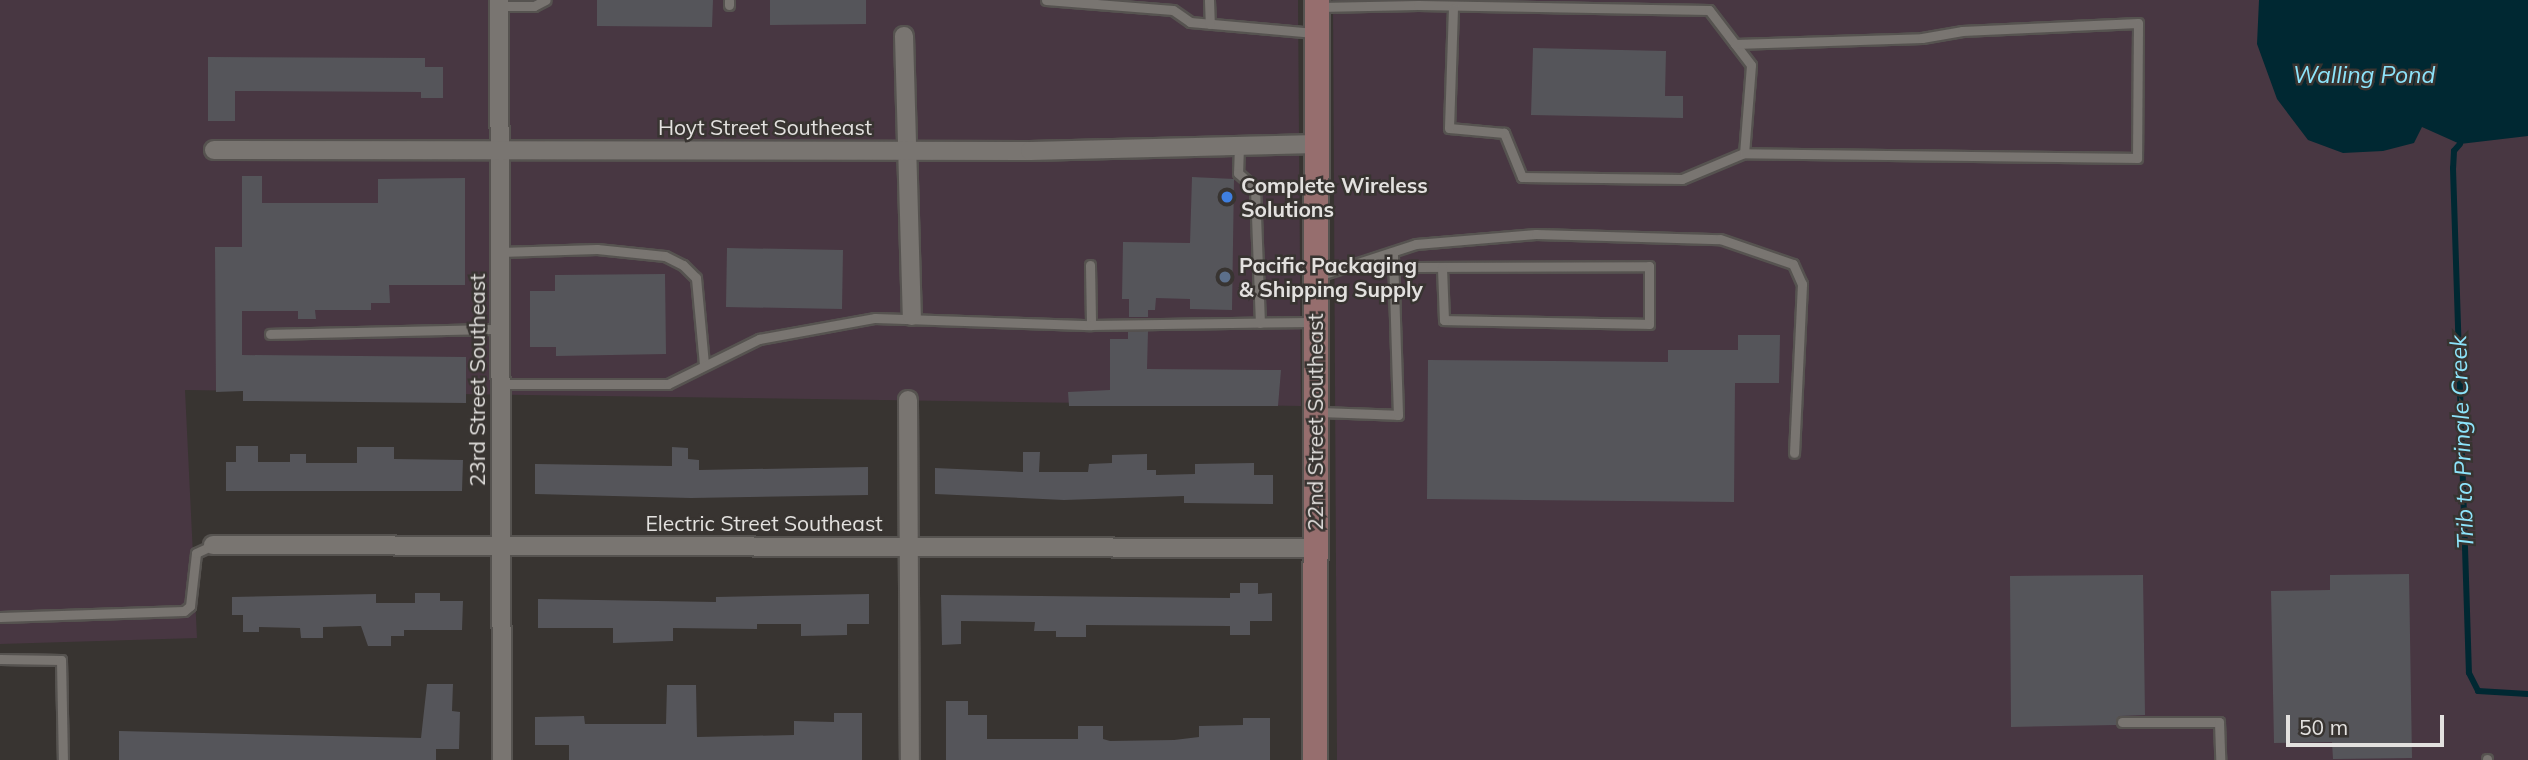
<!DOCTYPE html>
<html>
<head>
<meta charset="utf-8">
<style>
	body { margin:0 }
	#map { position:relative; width:2528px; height:760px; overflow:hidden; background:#383431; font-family:Mulish,sans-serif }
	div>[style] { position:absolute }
	.industrial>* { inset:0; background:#483742 }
	.water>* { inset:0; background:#002832 }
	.stream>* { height:6px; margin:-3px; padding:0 3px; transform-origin:3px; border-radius:3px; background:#002832 }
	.building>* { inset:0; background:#55555a }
	.roads { filter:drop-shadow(2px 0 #565350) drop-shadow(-2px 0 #565350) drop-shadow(0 2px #565350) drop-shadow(0 -2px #565350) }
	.lane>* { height:9px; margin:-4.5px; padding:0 4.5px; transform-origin:4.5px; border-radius:4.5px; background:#797571 }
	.street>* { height:18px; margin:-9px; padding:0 9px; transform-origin:9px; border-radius:9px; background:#797571 }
	.secondary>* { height:24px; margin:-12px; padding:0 12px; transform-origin:12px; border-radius:12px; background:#966e6e }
	.dots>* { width:19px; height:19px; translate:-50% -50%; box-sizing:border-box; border:4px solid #383431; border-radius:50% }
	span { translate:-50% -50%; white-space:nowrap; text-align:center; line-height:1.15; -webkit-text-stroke:5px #383431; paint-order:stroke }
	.street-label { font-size:21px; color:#e3e1df }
	.poi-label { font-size:21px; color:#e3e1df; font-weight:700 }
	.left { translate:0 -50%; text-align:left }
	.water-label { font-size:23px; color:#8de4fb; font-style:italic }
	.scale { position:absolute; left:2286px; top:715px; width:158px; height:32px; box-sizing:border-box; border:4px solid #e3e1df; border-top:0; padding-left:9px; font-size:21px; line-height:24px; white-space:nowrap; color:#e3e1df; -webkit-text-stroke:5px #383431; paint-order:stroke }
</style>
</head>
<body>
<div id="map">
	<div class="industrial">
		<i style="clip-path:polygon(0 0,1298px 0,1301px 406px,185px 390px,197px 638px,0 644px)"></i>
		<i style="clip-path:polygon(1333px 0,2528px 0,2528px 760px,1337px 760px)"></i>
	</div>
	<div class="water">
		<i style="clip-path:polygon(2259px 0,2528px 0,2528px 136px,2460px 144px,2422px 127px,2414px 143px,2383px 151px,2343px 153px,2308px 140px,2277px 99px,2257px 44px)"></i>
	</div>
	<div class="stream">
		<i style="left:2460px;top:144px;width:9px;rotate:131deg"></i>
		<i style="left:2454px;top:151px;width:17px;rotate:93deg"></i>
		<i style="left:2453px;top:168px;width:505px;rotate:88.19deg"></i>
		<i style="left:2469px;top:673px;width:20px;rotate:63deg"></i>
		<i style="left:2478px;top:691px;width:50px;rotate:3.4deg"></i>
	</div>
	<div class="building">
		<i style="clip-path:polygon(597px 0,713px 0,712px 27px,597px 26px)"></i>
		<i style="clip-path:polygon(770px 0,866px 0,866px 24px,770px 25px)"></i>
		<i style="clip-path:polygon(1533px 48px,1666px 51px,1665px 96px,1683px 96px,1683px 118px,1531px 115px)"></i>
		<i style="clip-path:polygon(208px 57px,425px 58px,425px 67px,443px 67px,443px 98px,421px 98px,421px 92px,235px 91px,235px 121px,208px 121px)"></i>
		<i style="clip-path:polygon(242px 176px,262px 176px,262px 203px,378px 203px,378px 179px,465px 178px,465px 285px,389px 285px,390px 303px,371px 303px,371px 310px,315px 310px,316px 319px,298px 319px,298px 311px,242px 311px,242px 355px,466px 357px,466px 403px,243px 401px,243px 391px,216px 392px,215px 247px,242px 247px)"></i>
		<i style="clip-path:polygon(1192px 177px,1234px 179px,1232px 310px,1190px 309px,1190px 299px,1156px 298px,1155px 310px,1148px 310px,1148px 317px,1129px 317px,1129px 299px,1122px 299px,1123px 242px,1190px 243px)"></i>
		<i style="clip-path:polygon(727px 248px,843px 250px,842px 309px,726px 307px)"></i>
		<i style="clip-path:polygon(665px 274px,666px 354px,556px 356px,556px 347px,530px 347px,530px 291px,555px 291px,555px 275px)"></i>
		<i style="clip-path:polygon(1148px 331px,1147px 369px,1281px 370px,1278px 406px,1069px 406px,1068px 392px,1110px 390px,1110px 339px,1128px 339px,1128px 332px)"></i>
		<i style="clip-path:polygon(1738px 335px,1780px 335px,1779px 383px,1735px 383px,1734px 502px,1427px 499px,1428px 360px,1668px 362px,1668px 350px,1738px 350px)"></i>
		<i style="clip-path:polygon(236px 446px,258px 446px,258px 462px,290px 462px,290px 454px,306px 454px,306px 463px,357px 463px,357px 447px,394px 447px,394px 459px,463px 460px,462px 491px,226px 491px,226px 462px,236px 462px)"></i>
		<i style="clip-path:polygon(672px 447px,688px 448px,688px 459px,699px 460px,699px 470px,868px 467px,868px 495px,691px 498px,535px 494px,535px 464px,672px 466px)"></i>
		<i style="clip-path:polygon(1023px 452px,1040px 452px,1039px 472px,1088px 472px,1089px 464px,1112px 463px,1112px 455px,1147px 454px,1147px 470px,1156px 470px,1156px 475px,1195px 474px,1195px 464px,1254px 463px,1254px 475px,1273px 475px,1273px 504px,1184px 503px,1184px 496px,1064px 500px,935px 494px,935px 468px,1023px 472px)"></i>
		<i style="clip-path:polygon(2409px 574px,2412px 758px,2333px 759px,2332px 742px,2274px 743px,2271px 591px,2330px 590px,2330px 575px)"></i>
		<i style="clip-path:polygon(2143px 575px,2145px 715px,2119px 716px,2116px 725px,2011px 727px,2010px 576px)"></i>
		<i style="clip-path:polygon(1240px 583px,1258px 583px,1258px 594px,1272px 593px,1272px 621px,1250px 621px,1250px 635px,1230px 635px,1230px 626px,1086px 625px,1086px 637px,1056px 637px,1056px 631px,1034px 631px,1035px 622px,961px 621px,961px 644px,942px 645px,941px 595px,1230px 598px,1230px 593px,1240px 593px)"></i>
		<i style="clip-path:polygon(415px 593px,440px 593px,440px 601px,463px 601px,462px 630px,404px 630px,404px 636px,391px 636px,391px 646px,368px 646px,361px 626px,323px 627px,323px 638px,301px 638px,300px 628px,259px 627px,259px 632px,243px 632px,243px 615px,232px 615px,232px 597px,376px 594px,376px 603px,415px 603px)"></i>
		<i style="clip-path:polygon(869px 594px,869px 624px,847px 624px,847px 635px,801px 636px,801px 624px,757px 624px,757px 629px,673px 628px,673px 641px,613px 643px,613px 628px,538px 628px,538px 599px,716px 602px,716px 597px)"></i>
		<i style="clip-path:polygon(427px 684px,453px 684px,452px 711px,460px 712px,459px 749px,436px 749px,436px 760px,119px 760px,119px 731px,421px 738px)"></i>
		<i style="clip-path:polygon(667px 685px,696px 685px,697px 737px,794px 735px,794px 721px,834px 722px,834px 713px,862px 713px,862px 760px,569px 760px,569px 745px,535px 745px,535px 717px,584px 716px,585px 724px,666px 724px)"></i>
		<i style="clip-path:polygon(946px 701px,968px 701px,968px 715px,987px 715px,987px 739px,1078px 739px,1078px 726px,1103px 726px,1103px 739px,1110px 741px,1174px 740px,1199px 737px,1199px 726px,1243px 725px,1243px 718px,1270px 718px,1270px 760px,946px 760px)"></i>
	</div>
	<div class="roads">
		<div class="lane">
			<i style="left:1046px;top:0;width:127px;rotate:4.5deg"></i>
			<i style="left:1173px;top:10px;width:21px;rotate:35deg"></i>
			<i style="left:1190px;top:22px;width:125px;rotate:5deg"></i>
			<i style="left:1209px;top:0;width:24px;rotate:88deg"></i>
			<i style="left:729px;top:5px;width:5px;rotate:-90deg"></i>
			<i style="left:499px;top:6px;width:35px"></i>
			<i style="left:534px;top:6px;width:13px;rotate:-27deg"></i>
			<i style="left:1319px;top:7px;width:99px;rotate:-1.2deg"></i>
			<i style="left:1418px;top:5px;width:291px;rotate:1deg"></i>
			<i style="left:1709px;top:10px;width:69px;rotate:52.6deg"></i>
			<i style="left:1751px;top:65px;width:88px;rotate:94.5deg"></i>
			<i style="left:1744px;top:153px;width:67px;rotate:157.2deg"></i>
			<i style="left:1682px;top:179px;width:160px;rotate:-179.3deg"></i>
			<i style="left:1522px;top:177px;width:48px;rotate:-112.2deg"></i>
			<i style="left:1504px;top:133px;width:55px;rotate:-174.8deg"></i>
			<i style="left:1449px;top:128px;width:120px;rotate:-88.1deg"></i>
			<i style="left:1735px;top:44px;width:187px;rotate:-1.8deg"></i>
			<i style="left:1922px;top:38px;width:41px;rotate:-9.9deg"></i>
			<i style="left:1962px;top:31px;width:176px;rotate:-2.6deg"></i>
			<i style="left:2138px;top:23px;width:135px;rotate:90.4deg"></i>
			<i style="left:2137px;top:158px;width:393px;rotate:-179.3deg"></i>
			<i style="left:1239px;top:146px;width:27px;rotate:92deg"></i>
			<i style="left:1238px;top:173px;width:23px;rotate:41deg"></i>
			<i style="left:1255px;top:188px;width:135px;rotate:87.9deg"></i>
			<i style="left:500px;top:252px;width:97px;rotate:-1.8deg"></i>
			<i style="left:597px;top:249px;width:68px;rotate:5.9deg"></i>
			<i style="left:665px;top:256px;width:20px;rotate:27deg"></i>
			<i style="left:683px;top:265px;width:18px;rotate:45deg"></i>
			<i style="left:696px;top:278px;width:87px;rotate:84.7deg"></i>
			<i style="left:1090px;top:265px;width:60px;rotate:89deg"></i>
			<i style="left:1393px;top:269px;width:22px;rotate:-5deg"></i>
			<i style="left:1415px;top:267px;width:234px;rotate:-0.2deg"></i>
			<i style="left:1649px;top:266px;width:58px;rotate:90deg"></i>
			<i style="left:1649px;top:324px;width:205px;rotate:-178.9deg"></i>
			<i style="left:1444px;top:320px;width:53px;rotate:-92.2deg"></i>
			<i style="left:1318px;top:276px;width:103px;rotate:-18.1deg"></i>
			<i style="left:1416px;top:244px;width:120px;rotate:-4.8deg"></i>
			<i style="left:1536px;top:234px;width:184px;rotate:1.6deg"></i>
			<i style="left:1720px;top:239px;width:77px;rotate:18.9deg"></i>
			<i style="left:1793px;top:264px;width:22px;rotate:66deg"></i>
			<i style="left:1802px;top:284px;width:169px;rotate:92.7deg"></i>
			<i style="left:270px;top:334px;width:229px;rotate:-1.3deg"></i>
			<i style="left:499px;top:384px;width:169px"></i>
			<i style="left:668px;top:384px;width:102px;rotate:-26.3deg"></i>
			<i style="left:759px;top:339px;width:118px;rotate:-10.3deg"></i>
			<i style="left:875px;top:318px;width:216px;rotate:1.9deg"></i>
			<i style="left:1091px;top:325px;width:223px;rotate:-0.8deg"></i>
			<i style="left:1318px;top:412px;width:80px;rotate:2.1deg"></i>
			<i style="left:1398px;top:415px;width:163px;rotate:-91.8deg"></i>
			<i style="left:0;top:617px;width:184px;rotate:-1.9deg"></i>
			<i style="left:184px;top:611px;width:8px;rotate:-40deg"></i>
			<i style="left:190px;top:606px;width:53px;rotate:-83.5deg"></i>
			<i style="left:196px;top:553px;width:19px;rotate:-25deg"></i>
			<i style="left:0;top:659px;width:61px;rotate:0.9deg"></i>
			<i style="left:61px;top:660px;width:100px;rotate:88.9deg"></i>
			<i style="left:2122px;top:722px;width:97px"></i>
			<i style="left:2219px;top:722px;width:38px;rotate:88deg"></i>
			<i style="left:2487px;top:760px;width:1px;rotate:-90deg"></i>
		</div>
		<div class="street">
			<i style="left:499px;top:0;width:760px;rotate:89.77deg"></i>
			<i style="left:904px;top:36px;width:280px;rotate:88.4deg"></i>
			<i style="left:214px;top:150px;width:816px;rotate:0.07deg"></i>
			<i style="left:1030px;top:151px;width:287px;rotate:-1.4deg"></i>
			<i style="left:908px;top:400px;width:360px;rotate:89.7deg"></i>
			<i style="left:213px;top:545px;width:1101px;rotate:0.16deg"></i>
		</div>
		<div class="secondary">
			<i style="left:1315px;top:760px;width:760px;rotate:-89.85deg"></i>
		</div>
	</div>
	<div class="dots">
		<i style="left:1227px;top:197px;background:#3f7fe0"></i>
		<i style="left:1225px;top:277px;background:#5c6f8a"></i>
	</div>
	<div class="street-label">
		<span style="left:765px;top:127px">Hoyt Street Southeast</span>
		<span style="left:477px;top:380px;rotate:-90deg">23rd Street Southeast</span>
		<span style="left:1315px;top:422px;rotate:-90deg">22nd Street Southeast</span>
		<span style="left:764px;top:523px">Electric Street Southeast</span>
	</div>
	<div class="poi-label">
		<span class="left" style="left:1241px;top:197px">Complete Wireless<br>Solutions</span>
		<span class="left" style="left:1239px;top:277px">Pacific Packaging<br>&amp; Shipping Supply</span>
	</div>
	<div class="water-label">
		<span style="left:2364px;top:75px">Walling Pond</span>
		<span style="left:2462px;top:442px;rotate:-92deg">Trib to Pringle Creek</span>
	</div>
	<div class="scale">50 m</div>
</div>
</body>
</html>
